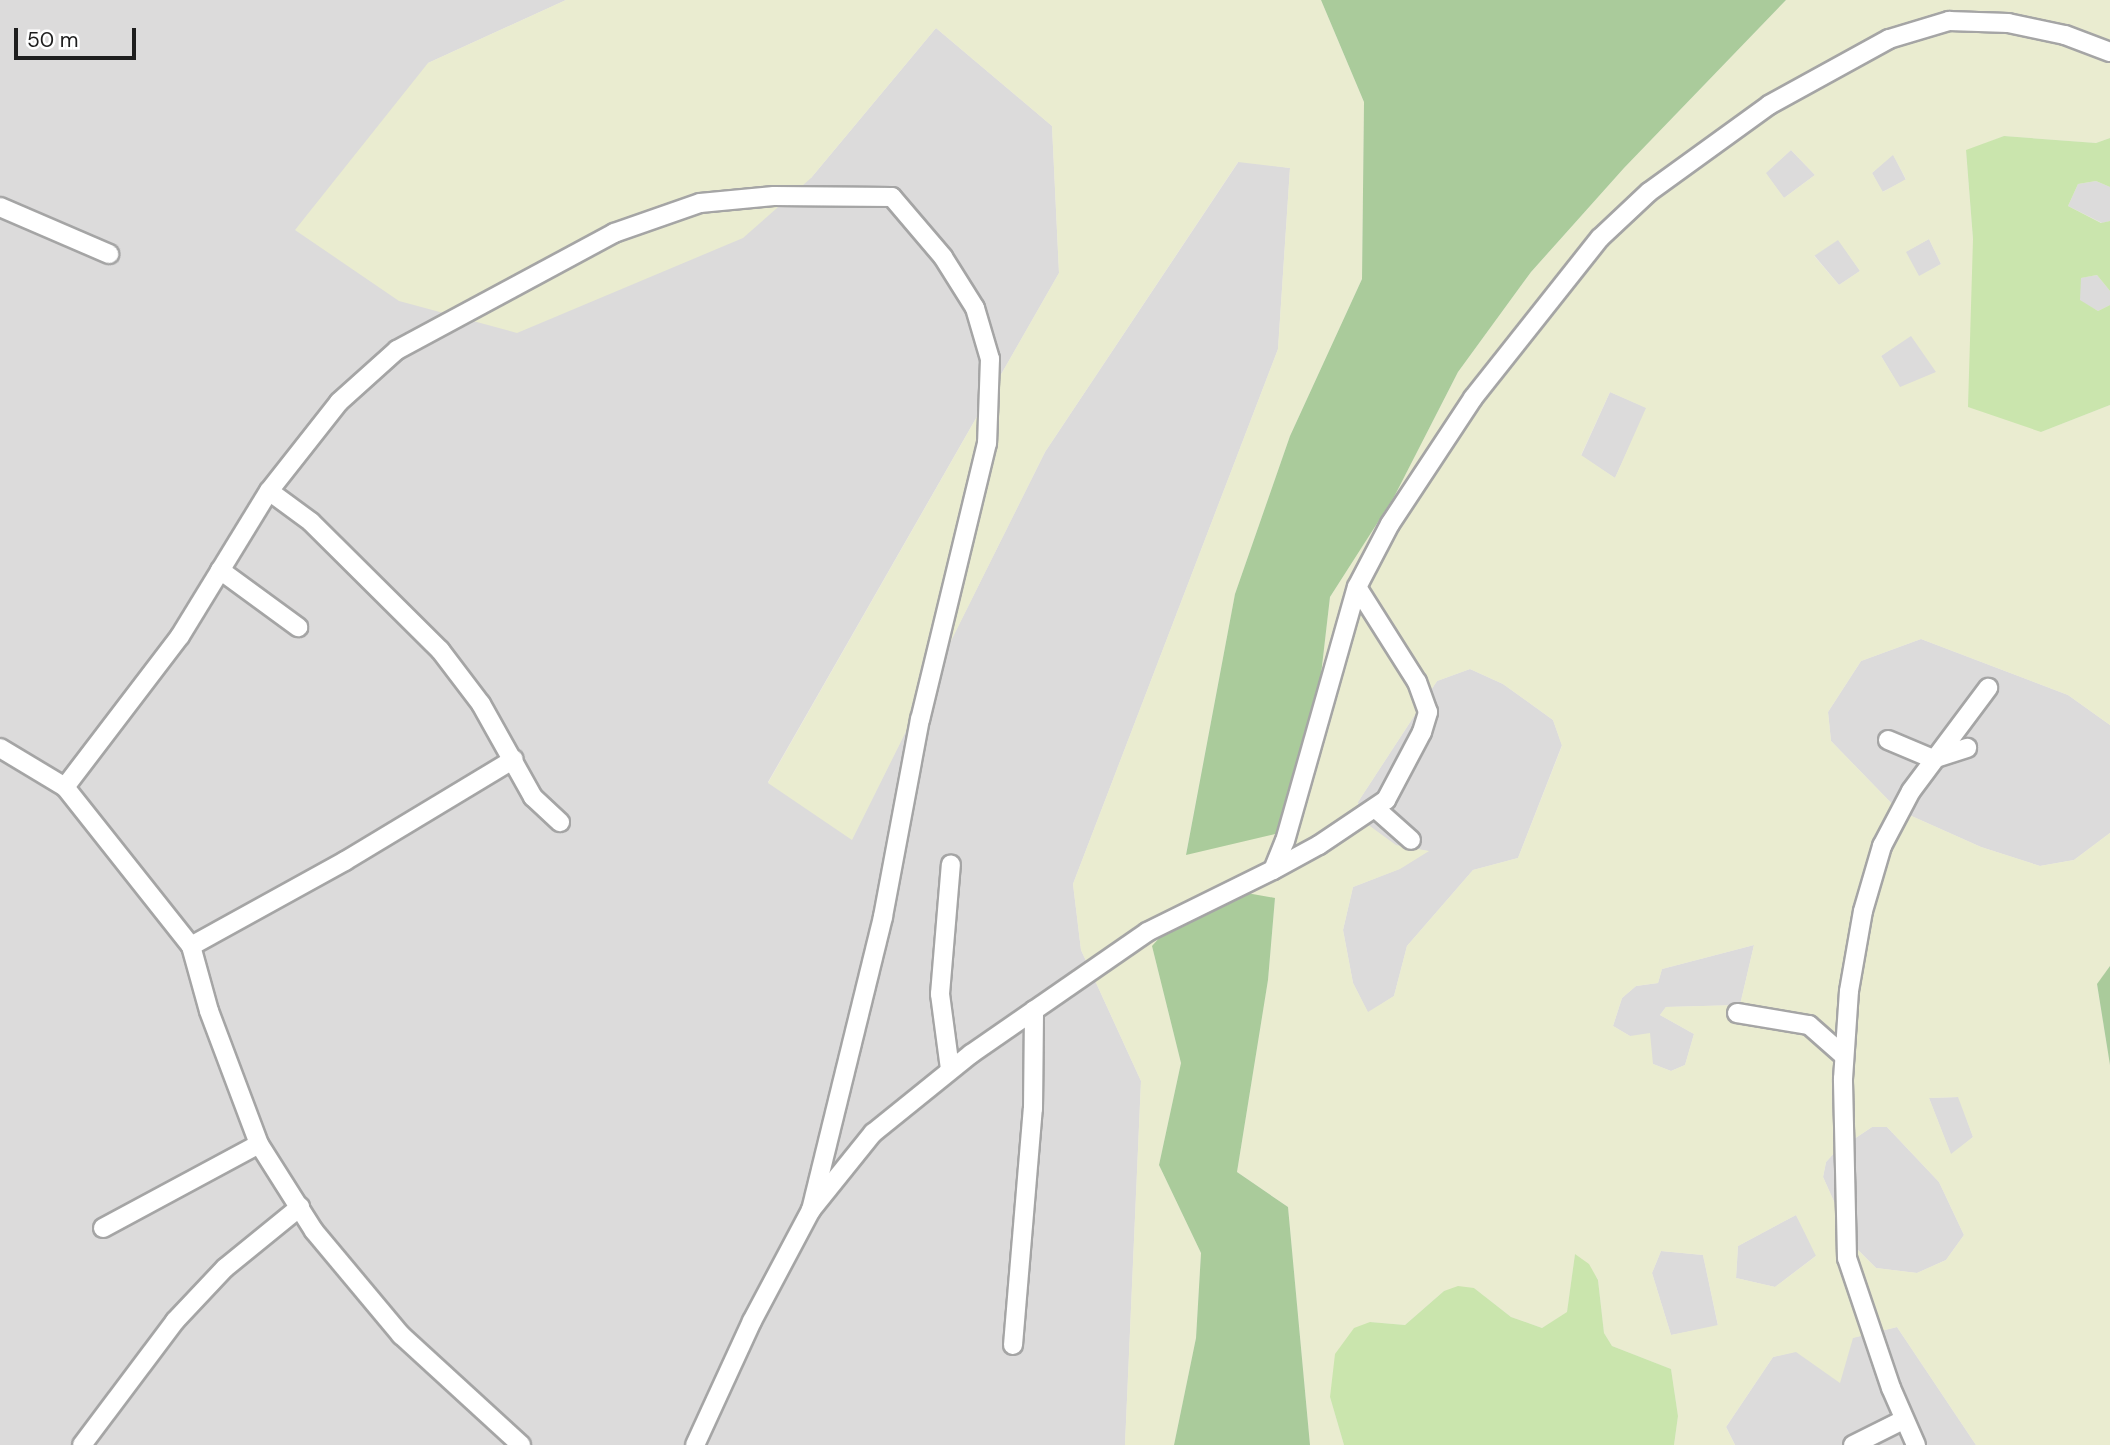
<!DOCTYPE html>
<html>
<head>
<meta charset="utf-8">
<style>
	body { margin:0 }
	#map { position:relative; width:2110px; height:1445px; overflow:hidden; background:#eeebe4; font-family:"DM Sans",sans-serif }
	div>[style] { position:absolute }
	.residential>* { inset:0; background:#dcdbdb }
	.farmland>* { inset:0; background:#eaecd0 }
	.grass>* { inset:0; background:#cae5ad }
	.forest>* { inset:0; background:#aacb9b }
	.roads { filter:drop-shadow(2px 0 #a5a5a5) drop-shadow(-2px 0 #a5a5a5) drop-shadow(0 2px #a5a5a5) drop-shadow(0 -2px #a5a5a5) }
	.street>* { height:18px; margin:-9px; padding:0 9px; transform-origin:9px; border-radius:9px; background:#fff }
	span { translate:-50% -50%; white-space:nowrap; text-align:center; line-height:1.15; -webkit-text-stroke:5px #fff; paint-order:stroke }
	.scale { position:absolute; left:14px; top:28px; width:122px; height:32px; box-sizing:border-box; border:4px solid #1e1e1e; border-top:0; padding-left:9px; font-size:21px; line-height:24px; white-space:nowrap; color:#1e1e1e; -webkit-text-stroke:5px #fff; paint-order:stroke }
</style>
</head>
<body>
<div id="map">
	<div class="residential">
		<i style="clip-path:polygon(0 0,566px 0,428px 63px,811px 178px,936px 28px,1052px 126px,1059px 273px,768px 782px,852px 839px,1045px 452px,1239px 161px,1290px 168px,1278px 349px,1073px 884px,1081px 950px,1141px 1081px,1125px 1445px,0 1445px)"></i>
		<i style="clip-path:polygon(1791px 150px,1815px 175px,1784px 198px,1765px 173px)"></i>
		<i style="clip-path:polygon(1893px 154px,1906px 180px,1882px 192px,1872px 173px)"></i>
		<i style="clip-path:polygon(2096px 181px,2110px 187px,2110px 221px,2102px 223px,2068px 206px,2078px 184px)"></i>
		<i style="clip-path:polygon(1838px 239px,1860px 271px,1839px 285px,1814px 255px)"></i>
		<i style="clip-path:polygon(1929px 239px,1941px 264px,1919px 277px,1905px 252px)"></i>
		<i style="clip-path:polygon(2097px 275px,2110px 291px,2110px 305px,2098px 311px,2080px 301px,2080px 278px)"></i>
		<i style="clip-path:polygon(1911px 335px,1937px 372px,1900px 388px,1881px 356px)"></i>
		<i style="clip-path:polygon(1610px 392px,1647px 408px,1615px 478px,1581px 456px)"></i>
		<i style="clip-path:polygon(1921px 639px,2068px 695px,2110px 725px,2110px 833px,2074px 860px,2040px 866px,1981px 847px,1898px 810px,1831px 741px,1828px 712px,1861px 661px)"></i>
		<i style="clip-path:polygon(1470px 669px,1503px 684px,1553px 720px,1562px 745px,1518px 858px,1473px 870px,1407px 946px,1394px 996px,1368px 1013px,1353px 983px,1343px 930px,1353px 887px,1399px 869px,1428px 851px,1396px 846px,1360px 819px,1358px 802px,1437px 681px)"></i>
		<i style="clip-path:polygon(1754px 945px,1740px 1005px,1666px 1007px,1660px 1015px,1694px 1034px,1685px 1065px,1671px 1071px,1653px 1064px,1630px 1036px,1613px 1026px,1622px 998px,1636px 986px,1658px 983px,1662px 969px)"></i>
		<i style="clip-path:polygon(1959px 1097px,1973px 1137px,1951px 1155px,1929px 1098px)"></i>
		<i style="clip-path:polygon(1872px 1127px,1887px 1127px,1939px 1182px,1964px 1235px,1946px 1260px,1917px 1273px,1876px 1268px,1854px 1246px,1823px 1177px,1826px 1162px,1836px 1151px)"></i>
		<i style="clip-path:polygon(1796px 1215px,1817px 1255px,1775px 1287px,1736px 1278px,1738px 1246px)"></i>
		<i style="clip-path:polygon(1661px 1251px,1703px 1255px,1718px 1326px,1671px 1335px,1652px 1273px)"></i>
		<i style="clip-path:polygon(1897px 1327px,1976px 1445px,1735px 1445px,1726px 1427px,1773px 1357px)"></i>
	</div>
	<div class="farmland">
		<i style="clip-path:polygon(evenodd,566px 0,1321px 0,1364px 102px,1362px 279px,1290px 436px,1235px 594px,1186px 854px,1319px 692px,1330px 597px,1394px 497px,1458px 372px,1531px 272px,1624px 168px,1786px 0,2110px 0,2110px 138px,2096px 143px,2004px 136px,1966px 151px,1973px 239px,2041px 432px,2110px 405px,2110px 725px,2068px 695px,1921px 639px,1861px 661px,1828px 712px,1831px 741px,1898px 810px,1981px 847px,2040px 866px,2074px 860px,2110px 833px,2110px 966px,2097px 985px,2110px 1065px,2110px 1445px,1976px 1445px,1897px 1327px,1853px 1338px,1840px 1383px,1796px 1352px,1773px 1357px,1726px 1427px,1735px 1445px,1674px 1445px,1678px 1416px,1671px 1369px,1612px 1346px,1604px 1333px,1598px 1279px,1575px 1254px,1567px 1313px,1542px 1328px,1511px 1317px,1474px 1288px,1444px 1291px,1405px 1325px,1370px 1322px,1330px 1397px,1344px 1445px,1310px 1445px,1288px 1207px,1237px 1172px,1268px 980px,1275px 899px,1230px 890px,1152px 946px,1181px 1063px,1159px 1165px,1201px 1253px,1196px 1338px,1174px 1445px,1125px 1445px,1141px 1081px,1081px 950px,1073px 884px,1278px 349px,1290px 168px,1238px 162px,1045px 452px,852px 840px,768px 783px,1059px 273px,1052px 126px,936px 28px,811px 178px,743px 238px,517px 333px,399px 301px,295px 230px,428px 63px,566px 0,1791px 150px,1815px 175px,1784px 198px,1766px 173px,1791px 150px,566px 0,1893px 155px,1906px 179px,1883px 192px,1872px 173px,1893px 155px,566px 0,1929px 239px,1941px 264px,1919px 276px,1906px 252px,1929px 239px,566px 0,1838px 240px,1860px 271px,1839px 285px,1814px 256px,1838px 240px,566px 0,1911px 336px,1936px 372px,1900px 387px,1881px 356px,1911px 336px,566px 0,1610px 392px,1646px 408px,1615px 478px,1581px 455px,1610px 392px,566px 0,1470px 669px,1503px 684px,1553px 720px,1562px 746px,1518px 858px,1473px 870px,1407px 946px,1394px 996px,1368px 1012px,1353px 983px,1343px 930px,1353px 887px,1400px 869px,1429px 851px,1396px 845px,1360px 819px,1358px 802px,1437px 681px,1470px 669px,566px 0,1754px 945px,1740px 1005px,1666px 1007px,1660px 1015px,1694px 1034px,1685px 1065px,1671px 1071px,1653px 1064px,1650px 1033px,1630px 1036px,1613px 1026px,1622px 998px,1636px 986px,1658px 983px,1662px 969px,1754px 945px,566px 0,1958px 1097px,1973px 1137px,1951px 1154px,1929px 1098px,1958px 1097px,566px 0,1872px 1127px,1887px 1127px,1939px 1182px,1964px 1235px,1946px 1260px,1917px 1273px,1876px 1268px,1854px 1246px,1823px 1177px,1826px 1162px,1836px 1151px,1872px 1127px,566px 0,1796px 1215px,1816px 1256px,1775px 1287px,1736px 1278px,1738px 1246px,1796px 1215px,566px 0,1661px 1251px,1703px 1255px,1718px 1325px,1671px 1335px,1652px 1273px,1661px 1251px)"></i>
	</div>
	<div class="grass">
		<i style="clip-path:polygon(2004px 136px,2096px 143px,2110px 138px,2110px 187px,2096px 181px,2078px 184px,2068px 206px,2101px 223px,2110px 221px,2110px 291px,2097px 275px,2081px 278px,2080px 300px,2098px 311px,2110px 305px,2110px 405px,2041px 432px,1968px 407px,1973px 239px,1966px 150px)"></i>
		<i style="clip-path:polygon(1575px 1254px,1589px 1264px,1598px 1280px,1604px 1333px,1612px 1346px,1671px 1369px,1678px 1416px,1674px 1445px,1344px 1445px,1330px 1397px,1335px 1354px,1354px 1328px,1370px 1322px,1405px 1325px,1444px 1291px,1458px 1286px,1474px 1288px,1511px 1317px,1542px 1328px,1567px 1312px)"></i>
	</div>
	<div class="forest">
		<i style="clip-path:polygon(1321px 0,1786px 0,1624px 168px,1531px 272px,1458px 372px,1394px 497px,1330px 597px,1319px 692px,1288px 831px,1186px 855px,1235px 594px,1290px 436px,1362px 279px,1364px 102px)"></i>
		<i style="clip-path:polygon(1230px 890px,1275px 898px,1268px 980px,1237px 1172px,1288px 1207px,1310px 1445px,1174px 1445px,1196px 1338px,1201px 1253px,1159px 1165px,1181px 1063px,1152px 946px,1190px 904px)"></i>
		<i style="clip-path:polygon(2110px 966px,2110px 1065px,2097px 984px)"></i>
	</div>
	<div class="roads">
		<div class="street">
			<i style="left:0;top:207px;width:119px;rotate:23.3deg"></i>
			<i style="left:269px;top:491px;width:52px;rotate:36.4deg"></i>
			<i style="left:311px;top:522px;width:182px;rotate:44.8deg"></i>
			<i style="left:440px;top:650px;width:68px;rotate:52.8deg"></i>
			<i style="left:481px;top:704px;width:107px;rotate:60.8deg"></i>
			<i style="left:533px;top:797px;width:37px;rotate:43deg"></i>
			<i style="left:220px;top:570px;width:97px;rotate:36.2deg"></i>
			<i style="left:1888px;top:740px;width:49px;rotate:22.9deg"></i>
			<i style="left:1933px;top:759px;width:36px;rotate:-18deg"></i>
			<i style="left:0;top:748px;width:76px;rotate:31deg"></i>
			<i style="left:65px;top:787px;width:203px;rotate:51.6deg"></i>
			<i style="left:191px;top:946px;width:67px;rotate:74.5deg"></i>
			<i style="left:209px;top:1011px;width:142px;rotate:69.4deg"></i>
			<i style="left:259px;top:1144px;width:103px;rotate:57.7deg"></i>
			<i style="left:314px;top:1231px;width:136px;rotate:50.1deg"></i>
			<i style="left:401px;top:1335px;width:163px;rotate:42.5deg"></i>
			<i style="left:65px;top:787px;width:190px;rotate:-52.7deg"></i>
			<i style="left:180px;top:636px;width:170px;rotate:-58.5deg"></i>
			<i style="left:269px;top:491px;width:113px;rotate:-51.8deg"></i>
			<i style="left:339px;top:402px;width:78px;rotate:-41.9deg"></i>
			<i style="left:397px;top:350px;width:247px;rotate:-28.3deg"></i>
			<i style="left:614px;top:233px;width:91px;rotate:-19.2deg"></i>
			<i style="left:700px;top:203px;width:74px;rotate:-5.4deg"></i>
			<i style="left:774px;top:196px;width:118px;rotate:0.5deg"></i>
			<i style="left:892px;top:197px;width:79px;rotate:49.6deg"></i>
			<i style="left:943px;top:257px;width:60px;rotate:57.9deg"></i>
			<i style="left:975px;top:308px;width:53px;rotate:73.6deg"></i>
			<i style="left:990px;top:359px;width:84px;rotate:92deg"></i>
			<i style="left:987px;top:443px;width:284px;rotate:103.6deg"></i>
			<i style="left:920px;top:719px;width:201px;rotate:100.6deg"></i>
			<i style="left:883px;top:917px;width:302px;rotate:103.8deg"></i>
			<i style="left:1375px;top:808px;width:48px;rotate:41.6deg"></i>
			<i style="left:1273px;top:870px;width:52px;rotate:-28.5deg"></i>
			<i style="left:1319px;top:845px;width:81px;rotate:-33.9deg"></i>
			<i style="left:1386px;top:800px;width:77px;rotate:-62.1deg"></i>
			<i style="left:1422px;top:732px;width:21px;rotate:-73deg"></i>
			<i style="left:1428px;top:712px;width:32px;rotate:-110deg"></i>
			<i style="left:1417px;top:682px;width:112px;rotate:-122.3deg"></i>
			<i style="left:191px;top:946px;width:176px;rotate:-28.9deg"></i>
			<i style="left:345px;top:861px;width:197px;rotate:-31.1deg"></i>
			<i style="left:1737px;top:1013px;width:73px;rotate:9.5deg"></i>
			<i style="left:1809px;top:1025px;width:45px;rotate:41.4deg"></i>
			<i style="left:950px;top:1069px;width:76px;rotate:-97.6deg"></i>
			<i style="left:940px;top:994px;width:130px;rotate:-85.2deg"></i>
			<i style="left:103px;top:1228px;width:177px;rotate:-28.3deg"></i>
			<i style="left:1013px;top:1345px;width:237px;rotate:-85.2deg"></i>
			<i style="left:1033px;top:1109px;width:99px;rotate:-89.4deg"></i>
			<i style="left:82px;top:1445px;width:155px;rotate:-53.1deg"></i>
			<i style="left:175px;top:1321px;width:73px;rotate:-46.7deg"></i>
			<i style="left:225px;top:1268px;width:97px;rotate:-39.1deg"></i>
			<i style="left:695px;top:1445px;width:136px;rotate:-65.3deg"></i>
			<i style="left:752px;top:1321px;width:126px;rotate:-62deg"></i>
			<i style="left:811px;top:1210px;width:99px;rotate:-51.2deg"></i>
			<i style="left:873px;top:1133px;width:126px;rotate:-38.9deg"></i>
			<i style="left:971px;top:1054px;width:214px;rotate:-34.7deg"></i>
			<i style="left:1147px;top:932px;width:140px;rotate:-26.2deg"></i>
			<i style="left:1273px;top:870px;width:31px;rotate:-68deg"></i>
			<i style="left:1285px;top:841px;width:264px;rotate:-74.2deg"></i>
			<i style="left:1357px;top:587px;width:71px;rotate:-62.4deg"></i>
			<i style="left:1390px;top:524px;width:151px;rotate:-56.6deg"></i>
			<i style="left:1473px;top:398px;width:204px;rotate:-51.6deg"></i>
			<i style="left:1600px;top:238px;width:67px;rotate:-43.2deg"></i>
			<i style="left:1649px;top:192px;width:148px;rotate:-35.9deg"></i>
			<i style="left:1769px;top:105px;width:137px;rotate:-28.8deg"></i>
			<i style="left:1889px;top:39px;width:63px;rotate:-16.7deg"></i>
			<i style="left:1949px;top:21px;width:59px;rotate:1.9deg"></i>
			<i style="left:2008px;top:23px;width:58px;rotate:11.9deg"></i>
			<i style="left:2065px;top:35px;width:48px;rotate:20.7deg"></i>
			<i style="left:1853px;top:1445px;width:56px;rotate:-26.6deg"></i>
			<i style="left:1916px;top:1445px;width:62px;rotate:-113.7deg"></i>
			<i style="left:1891px;top:1388px;width:137px;rotate:-108.7deg"></i>
			<i style="left:1847px;top:1258px;width:179px;rotate:-91.3deg"></i>
			<i style="left:1843px;top:1079px;width:88px;rotate:-86.1deg"></i>
			<i style="left:1849px;top:991px;width:81px;rotate:-80.1deg"></i>
			<i style="left:1863px;top:911px;width:68px;rotate:-73.7deg"></i>
			<i style="left:1882px;top:846px;width:62px;rotate:-62.2deg"></i>
			<i style="left:1911px;top:791px;width:129px;rotate:-53.2deg"></i>
		</div>
	</div>
	<div class="scale">50 m</div>
</div>
</body>
</html>
